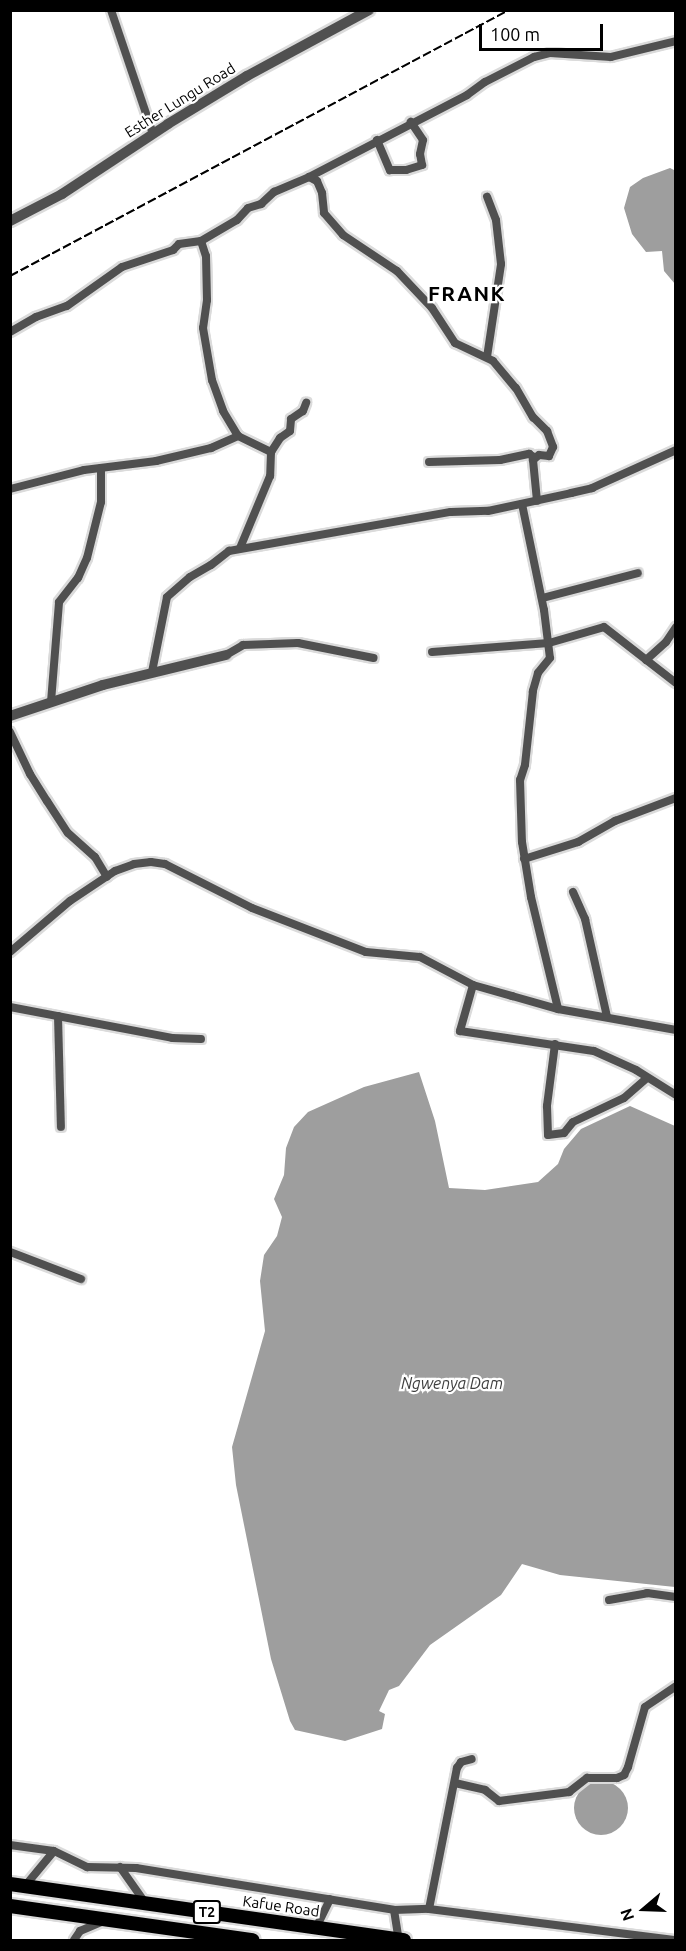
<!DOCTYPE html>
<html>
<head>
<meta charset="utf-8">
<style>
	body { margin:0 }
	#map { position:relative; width:686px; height:1951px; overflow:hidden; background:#fff; font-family:Ubuntu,sans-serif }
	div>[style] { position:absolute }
	.water>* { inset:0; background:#9e9e9e }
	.round { border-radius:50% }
	.roads { filter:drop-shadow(2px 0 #dbdbdb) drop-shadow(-2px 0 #dbdbdb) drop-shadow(0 2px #dbdbdb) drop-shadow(0 -2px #dbdbdb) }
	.minor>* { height:8px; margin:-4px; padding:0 4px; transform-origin:4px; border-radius:4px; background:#505050 }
	.tertiary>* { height:10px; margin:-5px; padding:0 5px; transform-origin:5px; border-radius:5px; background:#505050 }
	.primary>* { height:14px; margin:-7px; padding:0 7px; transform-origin:7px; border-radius:7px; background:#000 }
	.rail>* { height:2px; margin-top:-1px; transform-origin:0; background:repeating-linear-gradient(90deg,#000 0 9px,transparent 0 12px) }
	span { translate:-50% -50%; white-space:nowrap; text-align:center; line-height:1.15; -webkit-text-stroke:4.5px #fff; paint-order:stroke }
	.shield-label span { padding:2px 4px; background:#fff; border:2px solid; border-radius:4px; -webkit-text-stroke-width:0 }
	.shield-label { font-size:14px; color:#000; font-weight:700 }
	.street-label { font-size:15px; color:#000 }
	.water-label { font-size:16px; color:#3f3f3f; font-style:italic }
	.district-label { font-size:21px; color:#000; font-weight:700; letter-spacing:1.5px }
	.frame { position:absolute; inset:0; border:12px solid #000; pointer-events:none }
	.north { position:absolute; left:614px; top:1879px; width:60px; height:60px; -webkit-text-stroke:4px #fff; paint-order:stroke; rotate:251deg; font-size:16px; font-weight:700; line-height:24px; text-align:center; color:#000 }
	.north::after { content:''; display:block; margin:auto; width:21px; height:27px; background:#000; clip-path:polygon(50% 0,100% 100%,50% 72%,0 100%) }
	.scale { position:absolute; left:479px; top:24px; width:124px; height:27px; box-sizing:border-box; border:3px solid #000; border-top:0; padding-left:8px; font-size:18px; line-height:21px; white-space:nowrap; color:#000; -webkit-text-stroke:4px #fff; paint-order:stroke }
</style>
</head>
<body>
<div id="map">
	<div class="water">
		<i style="clip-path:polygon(670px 168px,676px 171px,675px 284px,664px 271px,662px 251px,646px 252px,632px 234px,624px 208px,630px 187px,643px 178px)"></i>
		<i style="clip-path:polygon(419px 1072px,435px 1121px,449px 1188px,485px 1190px,538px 1182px,558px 1164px,564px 1149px,581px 1129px,630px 1106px,675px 1126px,675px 1587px,560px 1575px,522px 1564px,501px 1595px,430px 1645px,399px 1686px,389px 1690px,379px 1711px,385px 1714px,382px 1729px,345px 1741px,295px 1730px,290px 1721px,271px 1659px,236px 1485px,232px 1447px,265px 1331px,260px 1281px,264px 1255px,277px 1236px,282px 1217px,274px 1199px,284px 1175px,286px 1148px,294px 1127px,308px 1112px,364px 1087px)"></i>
		<i class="round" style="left:574px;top:1781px;width:54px;height:54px"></i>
	</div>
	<div class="roads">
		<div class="minor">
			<i style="left:111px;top:10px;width:131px;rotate:71.3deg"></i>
			<i style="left:377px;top:140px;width:33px;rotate:67deg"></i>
			<i style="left:390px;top:170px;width:16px"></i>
			<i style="left:406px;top:170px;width:17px;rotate:-17deg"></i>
			<i style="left:422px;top:165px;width:11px;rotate:-100deg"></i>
			<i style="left:420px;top:154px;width:14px;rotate:-78deg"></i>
			<i style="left:423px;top:140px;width:22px;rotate:-124deg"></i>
			<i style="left:309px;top:177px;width:178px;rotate:-27.4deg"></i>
			<i style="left:467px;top:95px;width:22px;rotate:-36deg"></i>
			<i style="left:485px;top:82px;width:55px;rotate:-27deg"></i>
			<i style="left:534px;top:57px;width:16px;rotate:-14deg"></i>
			<i style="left:550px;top:53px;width:61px;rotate:3.8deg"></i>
			<i style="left:611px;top:57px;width:67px;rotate:-13.8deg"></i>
			<i style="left:201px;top:241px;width:16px;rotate:72deg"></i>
			<i style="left:206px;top:256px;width:44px;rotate:88.7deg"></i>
			<i style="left:207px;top:300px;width:28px;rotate:98deg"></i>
			<i style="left:203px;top:328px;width:53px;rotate:80.2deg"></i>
			<i style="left:212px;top:380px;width:33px;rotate:70deg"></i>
			<i style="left:223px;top:411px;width:29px;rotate:59deg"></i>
			<i style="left:238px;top:436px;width:37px;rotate:26deg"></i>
			<i style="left:271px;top:452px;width:24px;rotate:92deg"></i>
			<i style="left:270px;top:476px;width:78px;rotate:112.6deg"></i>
			<i style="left:10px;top:332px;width:30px;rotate:-30deg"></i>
			<i style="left:36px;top:317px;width:33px;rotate:-20deg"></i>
			<i style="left:67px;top:306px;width:67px;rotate:-35.3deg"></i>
			<i style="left:122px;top:267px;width:54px;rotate:-18.4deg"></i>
			<i style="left:173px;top:250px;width:8px;rotate:-45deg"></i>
			<i style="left:179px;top:244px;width:22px;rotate:-8deg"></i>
			<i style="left:201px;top:241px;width:42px;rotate:-30.3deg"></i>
			<i style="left:237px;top:220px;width:16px;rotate:-47deg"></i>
			<i style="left:248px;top:208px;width:14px;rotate:-17deg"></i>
			<i style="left:261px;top:204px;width:18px;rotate:-43deg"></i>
			<i style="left:274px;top:192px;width:38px;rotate:-23deg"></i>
			<i style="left:309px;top:177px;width:9px;rotate:27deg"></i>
			<i style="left:317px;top:181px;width:13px;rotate:67deg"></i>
			<i style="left:322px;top:193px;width:20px;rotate:84deg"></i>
			<i style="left:324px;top:213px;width:29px;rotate:49deg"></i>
			<i style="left:343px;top:235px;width:65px;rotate:33.7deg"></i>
			<i style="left:397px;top:271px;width:51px;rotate:46.6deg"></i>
			<i style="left:432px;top:308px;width:42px;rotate:56.7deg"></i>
			<i style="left:455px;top:343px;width:42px;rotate:25.3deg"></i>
			<i style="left:493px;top:361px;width:35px;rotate:50deg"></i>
			<i style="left:516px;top:388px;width:34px;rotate:60deg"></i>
			<i style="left:533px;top:417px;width:20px;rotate:45deg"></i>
			<i style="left:547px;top:431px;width:17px;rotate:69deg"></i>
			<i style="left:553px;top:447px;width:10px;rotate:114deg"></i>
			<i style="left:549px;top:456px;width:10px;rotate:-174deg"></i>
			<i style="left:539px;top:455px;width:8px;rotate:140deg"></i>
			<i style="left:533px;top:460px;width:41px;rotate:84.4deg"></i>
			<i style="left:487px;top:357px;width:94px;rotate:-81.4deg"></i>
			<i style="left:501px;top:264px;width:44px;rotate:-96.5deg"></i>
			<i style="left:496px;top:220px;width:25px;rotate:-111deg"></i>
			<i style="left:271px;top:452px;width:17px;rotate:-57deg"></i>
			<i style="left:280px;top:438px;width:12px;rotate:-35deg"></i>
			<i style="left:290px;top:431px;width:12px;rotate:-85deg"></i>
			<i style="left:291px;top:419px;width:14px;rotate:-34deg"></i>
			<i style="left:303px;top:411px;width:9px;rotate:-69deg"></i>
			<i style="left:429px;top:462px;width:71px;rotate:-1.6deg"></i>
			<i style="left:500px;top:460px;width:30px;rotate:-12deg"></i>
			<i style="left:529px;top:454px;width:6px;rotate:31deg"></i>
			<i style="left:10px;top:489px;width:76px;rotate:-14.4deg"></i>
			<i style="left:84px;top:470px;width:73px;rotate:-7.1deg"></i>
			<i style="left:156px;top:461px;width:57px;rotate:-13.3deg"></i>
			<i style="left:211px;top:448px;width:30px;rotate:-24deg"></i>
			<i style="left:522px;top:504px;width:108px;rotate:78.3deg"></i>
			<i style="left:544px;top:610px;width:48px;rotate:82.9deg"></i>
			<i style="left:550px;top:658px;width:19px;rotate:129deg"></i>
			<i style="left:538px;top:673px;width:19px;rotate:106deg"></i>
			<i style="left:533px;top:691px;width:74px;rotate:96.2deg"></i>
			<i style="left:525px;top:765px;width:16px;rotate:108deg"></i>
			<i style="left:520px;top:780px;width:62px;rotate:88.2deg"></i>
			<i style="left:522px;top:842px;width:56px;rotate:80.7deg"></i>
			<i style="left:531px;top:897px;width:115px;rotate:76.4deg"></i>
			<i style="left:542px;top:598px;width:99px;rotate:-14.6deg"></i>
			<i style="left:432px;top:652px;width:117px;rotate:-4.4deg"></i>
			<i style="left:549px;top:643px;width:57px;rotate:-16.2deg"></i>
			<i style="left:604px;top:627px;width:91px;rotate:37.9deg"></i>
			<i style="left:226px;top:655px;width:20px;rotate:-30deg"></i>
			<i style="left:243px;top:645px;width:55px;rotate:-2.1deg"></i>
			<i style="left:298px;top:643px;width:77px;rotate:11.2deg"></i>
			<i style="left:646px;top:660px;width:27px;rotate:-42deg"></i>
			<i style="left:666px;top:642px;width:18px;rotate:-56deg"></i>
			<i style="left:152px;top:672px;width:76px;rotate:-78.7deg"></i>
			<i style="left:167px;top:597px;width:30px;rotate:-41deg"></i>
			<i style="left:190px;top:577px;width:24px;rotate:-30deg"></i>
			<i style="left:211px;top:565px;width:23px;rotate:-38deg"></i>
			<i style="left:229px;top:551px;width:225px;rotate:-10deg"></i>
			<i style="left:451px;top:512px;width:37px;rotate:-2deg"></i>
			<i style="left:488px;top:511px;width:85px;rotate:-12.2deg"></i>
			<i style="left:571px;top:493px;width:22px;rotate:-13deg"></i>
			<i style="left:592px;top:488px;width:92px;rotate:-24.3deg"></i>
			<i style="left:51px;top:702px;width:100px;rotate:-85.4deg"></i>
			<i style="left:59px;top:602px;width:31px;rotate:-52deg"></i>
			<i style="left:78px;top:578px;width:22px;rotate:-66deg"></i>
			<i style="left:87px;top:558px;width:58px;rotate:-76deg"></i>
			<i style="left:101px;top:502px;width:34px;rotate:-90deg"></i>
			<i style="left:10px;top:732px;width:47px;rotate:64.5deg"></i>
			<i style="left:30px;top:774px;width:32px;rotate:58deg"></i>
			<i style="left:47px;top:801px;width:38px;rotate:57deg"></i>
			<i style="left:68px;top:833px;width:36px;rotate:42deg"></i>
			<i style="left:95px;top:857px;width:23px;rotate:59deg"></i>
			<i style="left:524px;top:859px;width:57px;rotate:-17.5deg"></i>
			<i style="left:578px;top:842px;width:43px;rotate:-29.6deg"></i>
			<i style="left:615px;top:821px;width:65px;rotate:-20.7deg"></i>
			<i style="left:573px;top:892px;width:30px;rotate:66deg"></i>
			<i style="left:585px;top:919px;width:100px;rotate:77.3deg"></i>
			<i style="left:10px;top:952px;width:79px;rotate:-40.4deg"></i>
			<i style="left:70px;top:901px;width:54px;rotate:-33.7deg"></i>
			<i style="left:115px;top:871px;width:20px;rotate:-20deg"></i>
			<i style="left:134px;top:864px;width:17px;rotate:-7deg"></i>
			<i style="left:151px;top:862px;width:14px;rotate:8deg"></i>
			<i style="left:165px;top:864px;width:97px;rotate:26.8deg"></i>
			<i style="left:252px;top:908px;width:122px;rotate:21.1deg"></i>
			<i style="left:366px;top:952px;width:54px;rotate:5.3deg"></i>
			<i style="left:420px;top:957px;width:60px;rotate:27.8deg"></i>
			<i style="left:473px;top:985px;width:41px;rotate:15.8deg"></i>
			<i style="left:512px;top:996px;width:48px;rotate:15.8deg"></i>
			<i style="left:558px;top:1009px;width:120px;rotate:10.1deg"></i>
			<i style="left:473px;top:985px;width:48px;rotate:105.8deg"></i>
			<i style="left:460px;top:1031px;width:135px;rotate:8.5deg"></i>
			<i style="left:594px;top:1051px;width:46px;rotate:24.3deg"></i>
			<i style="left:636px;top:1070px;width:47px;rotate:32deg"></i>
			<i style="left:10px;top:1007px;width:165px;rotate:10.8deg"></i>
			<i style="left:172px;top:1038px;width:29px;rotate:2deg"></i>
			<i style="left:58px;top:1016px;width:111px;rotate:88.5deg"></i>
			<i style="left:555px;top:1044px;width:63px;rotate:97.4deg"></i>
			<i style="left:547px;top:1106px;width:29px;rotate:88deg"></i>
			<i style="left:548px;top:1135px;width:16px;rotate:-7deg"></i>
			<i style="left:564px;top:1133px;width:14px;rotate:-51deg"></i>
			<i style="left:573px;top:1122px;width:56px;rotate:-25.2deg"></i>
			<i style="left:624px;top:1098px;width:30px;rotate:-41deg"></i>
			<i style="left:10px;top:1252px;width:76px;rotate:20.8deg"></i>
			<i style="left:609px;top:1600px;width:39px;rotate:-10deg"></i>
			<i style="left:647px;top:1593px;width:29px;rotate:8deg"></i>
			<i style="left:455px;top:1783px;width:31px;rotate:13deg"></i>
			<i style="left:485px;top:1790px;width:18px;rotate:38deg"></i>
			<i style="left:499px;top:1801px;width:71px;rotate:-7.3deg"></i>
			<i style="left:569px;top:1792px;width:23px;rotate:-38deg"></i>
			<i style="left:587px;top:1778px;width:30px"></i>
			<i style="left:617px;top:1778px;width:8px;rotate:-23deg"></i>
			<i style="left:624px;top:1775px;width:9px;rotate:-63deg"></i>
			<i style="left:628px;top:1767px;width:62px;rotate:-74.2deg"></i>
			<i style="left:645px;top:1707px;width:37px;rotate:-34deg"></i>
			<i style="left:10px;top:1845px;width:44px;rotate:7.8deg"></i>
			<i style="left:54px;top:1851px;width:37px;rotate:26deg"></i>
			<i style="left:87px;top:1867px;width:49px;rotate:1.2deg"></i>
			<i style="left:136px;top:1868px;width:261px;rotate:9.2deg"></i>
			<i style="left:394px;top:1910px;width:35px;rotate:-2deg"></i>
			<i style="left:429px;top:1909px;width:249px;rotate:7.2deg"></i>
			<i style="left:120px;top:1867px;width:45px;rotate:54.9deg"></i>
			<i style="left:25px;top:1886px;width:45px;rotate:-50.4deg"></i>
			<i style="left:429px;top:1909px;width:144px;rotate:-78.8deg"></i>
			<i style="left:457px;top:1768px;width:7px;rotate:-56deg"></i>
			<i style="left:461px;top:1762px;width:11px;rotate:-15deg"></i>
			<i style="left:394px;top:1910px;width:30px;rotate:81deg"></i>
			<i style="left:316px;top:1928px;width:32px;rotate:-64deg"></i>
			<i style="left:74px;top:1940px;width:11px;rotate:-56deg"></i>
			<i style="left:80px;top:1931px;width:23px;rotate:-23deg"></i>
		</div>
		<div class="tertiary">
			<i style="left:10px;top:221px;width:59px;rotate:-27.4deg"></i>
			<i style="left:62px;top:194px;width:127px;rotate:-33.4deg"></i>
			<i style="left:168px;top:124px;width:92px;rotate:-31.3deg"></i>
			<i style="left:247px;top:76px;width:139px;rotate:-28.4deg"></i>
			<i style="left:10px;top:716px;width:98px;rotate:-18.4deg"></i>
			<i style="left:103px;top:685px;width:127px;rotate:-13.7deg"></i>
		</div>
		<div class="primary">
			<i style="left:10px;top:1884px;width:398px;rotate:8.1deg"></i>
			<i style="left:10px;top:1906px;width:245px;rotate:8deg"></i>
		</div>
	</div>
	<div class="rail">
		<i style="left:10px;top:276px;width:565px;rotate:-28.06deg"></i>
	</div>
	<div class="shield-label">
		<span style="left:207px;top:1912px">T2</span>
	</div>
	<div class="street-label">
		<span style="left:180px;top:100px;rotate:-32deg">Esther Lungu Road</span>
		<span style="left:281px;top:1906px;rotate:8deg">Kafue Road</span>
	</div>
	<div class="water-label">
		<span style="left:452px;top:1383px">Ngwenya Dam</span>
	</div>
	<div class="district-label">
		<span style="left:467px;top:293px">FRANK</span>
	</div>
	<div class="frame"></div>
	<div class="north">N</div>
	<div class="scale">100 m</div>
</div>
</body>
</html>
